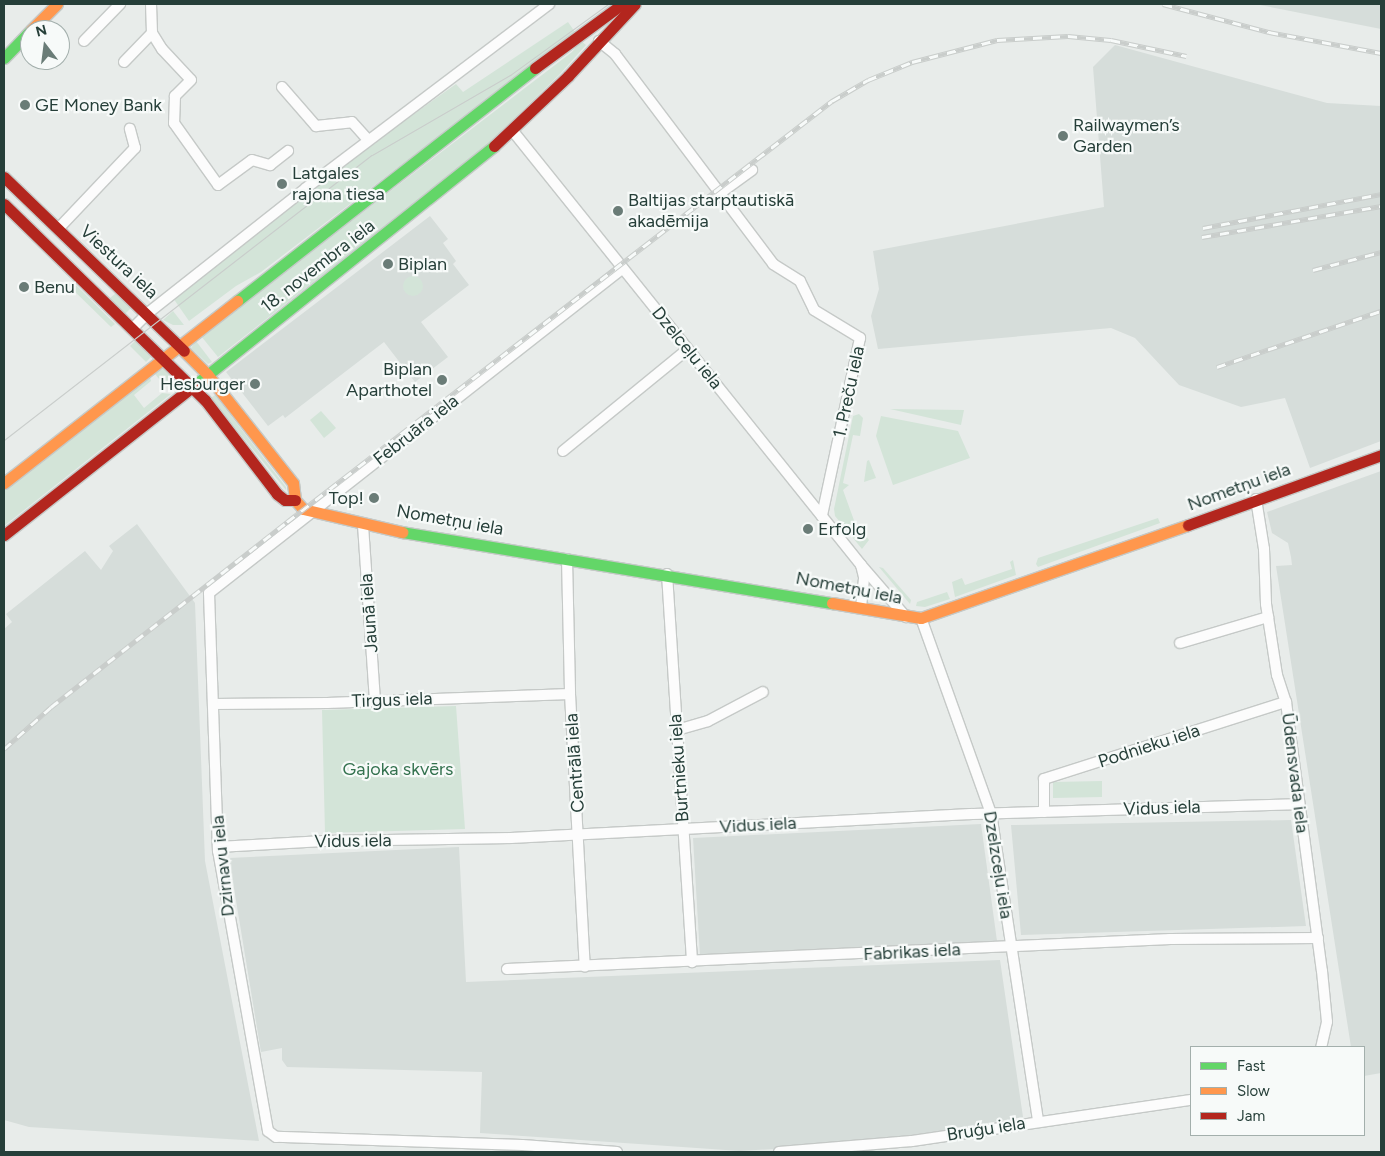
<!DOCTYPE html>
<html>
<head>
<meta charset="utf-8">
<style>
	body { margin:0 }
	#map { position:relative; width:1385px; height:1156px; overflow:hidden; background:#e8ecea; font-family:Figtree,sans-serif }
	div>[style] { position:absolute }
	.built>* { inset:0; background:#d6ddda }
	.green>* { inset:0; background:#d3e4d8 }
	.round { border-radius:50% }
	.roads { filter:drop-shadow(1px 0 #c5c9c7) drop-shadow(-1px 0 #c5c9c7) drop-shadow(0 1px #c5c9c7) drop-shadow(0 -1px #c5c9c7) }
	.street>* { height:10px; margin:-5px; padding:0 5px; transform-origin:5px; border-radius:5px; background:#fcfcfc }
	.fast>* { height:11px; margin:-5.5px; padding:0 5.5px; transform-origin:5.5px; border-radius:5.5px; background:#63d668 }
	.slow>* { height:11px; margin:-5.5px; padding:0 5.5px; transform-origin:5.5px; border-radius:5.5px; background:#ff974d }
	.jam>* { height:11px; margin:-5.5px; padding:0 5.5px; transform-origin:5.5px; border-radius:5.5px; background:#b3261e }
	.tram>* { height:1px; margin:-0.5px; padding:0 0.5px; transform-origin:0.5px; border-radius:0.5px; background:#c9cdcb }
	.rail>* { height:5px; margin-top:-2.5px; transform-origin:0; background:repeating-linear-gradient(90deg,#f7faf9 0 9px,#c9cdcb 0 18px); box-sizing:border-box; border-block:1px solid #c9cdcb }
	.dots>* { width:14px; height:14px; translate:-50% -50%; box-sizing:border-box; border:2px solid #f7faf9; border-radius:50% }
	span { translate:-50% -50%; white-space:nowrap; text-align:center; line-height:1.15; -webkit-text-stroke:4.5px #f7faf9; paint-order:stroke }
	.poi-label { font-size:18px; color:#263f39 }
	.left { translate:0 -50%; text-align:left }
	.right { translate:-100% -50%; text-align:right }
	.street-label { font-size:18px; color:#263f39 }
	.park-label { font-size:18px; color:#34724f }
	.frame { position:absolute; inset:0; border:5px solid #263f39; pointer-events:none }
	.legend { position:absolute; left:1190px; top:1046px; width:175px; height:90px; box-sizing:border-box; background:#f7faf9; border:1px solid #a3afac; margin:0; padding:6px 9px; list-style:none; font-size:15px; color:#263f39 }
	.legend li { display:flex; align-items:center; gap:10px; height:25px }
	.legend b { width:25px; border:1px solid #a3afac }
	.north { position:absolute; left:20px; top:20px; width:50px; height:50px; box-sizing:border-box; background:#f7faf9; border:1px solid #a3afac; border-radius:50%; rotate:345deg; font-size:14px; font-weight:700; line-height:20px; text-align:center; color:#263f39 }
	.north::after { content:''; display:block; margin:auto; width:18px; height:22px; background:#6a7c77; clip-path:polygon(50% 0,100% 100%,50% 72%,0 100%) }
</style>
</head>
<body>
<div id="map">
	<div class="built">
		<i style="clip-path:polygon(1255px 4px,1381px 4px,1381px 29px)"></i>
		<i style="clip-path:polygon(1115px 45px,1327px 103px,1381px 106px,1381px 441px,1310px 468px,1285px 398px,1241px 407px,1179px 385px,1135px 338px,1111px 328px,878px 349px,871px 316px,879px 289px,873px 251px,1104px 207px,1093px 67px)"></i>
		<i style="clip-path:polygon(430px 216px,448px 239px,443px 243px,456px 261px,453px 264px,469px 285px,421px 322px,448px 357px,415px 382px,384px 342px,285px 418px,283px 415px,268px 426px,226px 372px)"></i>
		<i style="clip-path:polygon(1381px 471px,1381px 1073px,1364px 1076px,1364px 1047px,1351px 1047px,1276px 566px,1292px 565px,1291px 557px,1288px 543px,1272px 533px,1267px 512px)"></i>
		<i style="clip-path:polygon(137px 524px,195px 603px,205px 861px,259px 1141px,29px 1127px,4px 1120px,4px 629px,12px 622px,6px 614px,85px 551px,101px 570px,113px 551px,109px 546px)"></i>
		<i style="clip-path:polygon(1291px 820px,1306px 926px,1021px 935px,1011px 825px)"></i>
		<i style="clip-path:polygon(981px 824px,997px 941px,700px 956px,693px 838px)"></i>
		<i style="clip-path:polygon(459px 847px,466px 982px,1000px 960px,1023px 1117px,874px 1143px,740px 1151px,480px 1133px,482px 1072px,287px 1067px,282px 1060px,282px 1048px,261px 1052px,229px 858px)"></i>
	</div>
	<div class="green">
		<i style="clip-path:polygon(568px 22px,575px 32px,261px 272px,236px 286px,189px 321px,173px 298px,369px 146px,456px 84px,463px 92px)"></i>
		<i style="clip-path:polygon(581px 41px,586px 45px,559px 75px,475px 156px,218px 357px,201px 336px,572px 52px)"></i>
		<i class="round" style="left:403px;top:276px;width:20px;height:20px"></i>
		<i style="clip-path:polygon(65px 282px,77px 286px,115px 324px,111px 327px)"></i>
		<i style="clip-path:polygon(116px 293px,133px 306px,124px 315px,110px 298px)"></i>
		<i style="clip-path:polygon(173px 311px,184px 325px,173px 325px,163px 320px)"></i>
		<i style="clip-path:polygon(135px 341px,151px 357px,146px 362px,130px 346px)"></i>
		<i style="clip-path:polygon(196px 341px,212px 362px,208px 364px,191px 348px)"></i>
		<i style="clip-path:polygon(160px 368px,165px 368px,180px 384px,176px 390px,165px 386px,155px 374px)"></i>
		<i style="clip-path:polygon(150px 377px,151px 381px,134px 395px,144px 408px,162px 393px,171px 394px,4px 526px,4px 491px)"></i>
		<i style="clip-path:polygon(215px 395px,286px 487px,286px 490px,211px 398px)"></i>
		<i style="clip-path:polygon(890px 409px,964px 410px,961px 425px)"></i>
		<i style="clip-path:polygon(321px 411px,336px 428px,324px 438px,310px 420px)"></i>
		<i style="clip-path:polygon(859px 414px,863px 418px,860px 436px,853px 435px,843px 483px,849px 485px,843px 490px,860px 537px,865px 535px,869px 540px,862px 549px,835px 516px,834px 509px,853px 416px)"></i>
		<i style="clip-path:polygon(881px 416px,958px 431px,970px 458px,893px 485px,876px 436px)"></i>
		<i style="clip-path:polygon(869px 460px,876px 478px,864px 482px,867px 461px)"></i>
		<i style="clip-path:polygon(1158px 518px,1160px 523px,1038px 567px,1036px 564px,1038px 558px)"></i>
		<i style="clip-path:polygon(1013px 560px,1016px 575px,955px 597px,952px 582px,962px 578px,965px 585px,1012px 569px,1010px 562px)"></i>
		<i style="clip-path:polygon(879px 567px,883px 568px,911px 600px,910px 604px)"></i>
		<i style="clip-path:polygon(947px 592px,950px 599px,925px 607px,916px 606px,917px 602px)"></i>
		<i style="clip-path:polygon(456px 706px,465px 829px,325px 833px,322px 710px)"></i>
		<i style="clip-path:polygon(1102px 781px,1102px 797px,1053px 798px,1053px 782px)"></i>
	</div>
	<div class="roads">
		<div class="street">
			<i style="left:151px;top:4px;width:29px;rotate:88deg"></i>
			<i style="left:152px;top:33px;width:19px;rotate:58deg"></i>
			<i style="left:162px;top:49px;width:42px;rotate:46.9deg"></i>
			<i style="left:191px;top:80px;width:23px;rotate:135deg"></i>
			<i style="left:175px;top:96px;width:27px;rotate:92deg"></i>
			<i style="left:174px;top:123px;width:76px;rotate:54.6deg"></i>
			<i style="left:218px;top:185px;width:42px;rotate:-36.3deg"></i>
			<i style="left:252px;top:160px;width:19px;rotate:16deg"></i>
			<i style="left:270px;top:165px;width:23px;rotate:-38deg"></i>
			<i style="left:84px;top:41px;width:52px;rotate:-45.8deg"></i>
			<i style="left:599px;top:41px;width:21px;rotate:39deg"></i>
			<i style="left:615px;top:54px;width:263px;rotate:53deg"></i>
			<i style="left:773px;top:264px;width:32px;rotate:32deg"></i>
			<i style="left:800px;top:281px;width:32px;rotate:64deg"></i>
			<i style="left:814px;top:310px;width:54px;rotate:31.3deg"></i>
			<i style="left:860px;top:338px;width:182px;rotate:102.1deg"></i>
			<i style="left:124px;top:62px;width:40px;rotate:-46deg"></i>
			<i style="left:282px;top:87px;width:52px;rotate:48.9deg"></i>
			<i style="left:316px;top:126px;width:36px;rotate:-6deg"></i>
			<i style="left:352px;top:122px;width:24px;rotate:48deg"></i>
			<i style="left:512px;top:130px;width:558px;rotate:51.26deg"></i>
			<i style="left:861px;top:565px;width:69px;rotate:49.1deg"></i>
			<i style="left:719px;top:194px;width:41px;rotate:-36deg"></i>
			<i style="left:58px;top:229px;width:112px;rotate:-46.5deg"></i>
			<i style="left:135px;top:148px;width:20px;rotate:-105deg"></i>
			<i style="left:132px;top:329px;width:23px;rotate:-45deg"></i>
			<i style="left:148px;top:313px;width:201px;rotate:-38.3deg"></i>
			<i style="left:306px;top:188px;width:305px;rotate:-37.1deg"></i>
			<i style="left:563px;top:451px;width:161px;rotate:-39.2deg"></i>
			<i style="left:1256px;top:499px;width:51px;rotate:80.9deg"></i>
			<i style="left:1264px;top:549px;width:55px;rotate:87.9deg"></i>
			<i style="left:1266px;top:604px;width:72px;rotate:81.2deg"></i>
			<i style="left:1277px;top:675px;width:28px;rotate:72deg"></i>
			<i style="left:1286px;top:702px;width:271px;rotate:82.4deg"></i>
			<i style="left:1322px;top:971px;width:51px;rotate:84.4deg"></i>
			<i style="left:1327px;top:1022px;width:26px;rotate:103deg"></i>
			<i style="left:363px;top:525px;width:175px;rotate:86.1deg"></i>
			<i style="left:567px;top:559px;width:135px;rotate:88.7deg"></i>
			<i style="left:570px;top:694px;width:273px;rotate:86.9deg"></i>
			<i style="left:667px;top:574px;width:389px;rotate:86.3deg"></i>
			<i style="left:861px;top:607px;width:30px;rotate:-84deg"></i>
			<i style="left:864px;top:577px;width:12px;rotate:-104deg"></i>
			<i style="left:921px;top:618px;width:207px;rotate:70.3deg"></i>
			<i style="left:991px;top:813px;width:312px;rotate:81.3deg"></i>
			<i style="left:1180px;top:643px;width:92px;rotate:-16.5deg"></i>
			<i style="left:214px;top:704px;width:113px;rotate:-0.5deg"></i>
			<i style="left:327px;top:703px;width:243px;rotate:-2.1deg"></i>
			<i style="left:677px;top:730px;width:32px;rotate:-16deg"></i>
			<i style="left:708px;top:721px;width:62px;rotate:-27.8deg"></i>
			<i style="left:1044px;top:812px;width:33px;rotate:-90deg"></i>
			<i style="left:1044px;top:779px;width:254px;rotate:-17.7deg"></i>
			<i style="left:218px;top:847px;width:106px;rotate:-3.2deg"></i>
			<i style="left:324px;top:841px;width:187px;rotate:-0.9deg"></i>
			<i style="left:511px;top:838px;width:460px;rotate:-3deg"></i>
			<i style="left:970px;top:814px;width:328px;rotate:-1.7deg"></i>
			<i style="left:507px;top:969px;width:664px;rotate:-2.59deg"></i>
			<i style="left:1170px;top:939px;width:148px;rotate:-0.4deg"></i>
			<i style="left:617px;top:1152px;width:95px;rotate:-175.8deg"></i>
			<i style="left:522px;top:1145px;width:246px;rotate:-178.1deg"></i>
			<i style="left:276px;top:1137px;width:10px;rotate:-143deg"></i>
			<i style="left:268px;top:1131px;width:284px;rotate:-100.1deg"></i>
			<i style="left:218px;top:851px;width:258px;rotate:-92deg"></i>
			<i style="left:209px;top:593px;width:526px;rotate:-38.13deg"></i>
			<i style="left:779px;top:1152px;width:133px;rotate:-4.7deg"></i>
			<i style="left:912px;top:1141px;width:282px;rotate:-8.4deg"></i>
		</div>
		<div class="fast">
			<i style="left:4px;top:58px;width:37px;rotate:-46deg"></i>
			<i style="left:237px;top:301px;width:378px;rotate:-38deg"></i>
			<i style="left:196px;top:384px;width:381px;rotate:-38.6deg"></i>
			<i style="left:402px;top:532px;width:436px;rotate:9.4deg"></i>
		</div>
		<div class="slow">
			<i style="left:31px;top:30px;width:37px;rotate:-45deg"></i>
			<i style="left:184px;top:351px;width:33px;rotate:45deg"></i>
			<i style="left:207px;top:374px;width:139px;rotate:51.7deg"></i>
			<i style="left:293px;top:483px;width:17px;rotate:83deg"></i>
			<i style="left:295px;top:500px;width:12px;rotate:48deg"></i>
			<i style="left:303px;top:509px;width:102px;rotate:13.1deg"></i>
			<i style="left:4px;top:483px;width:296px;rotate:-38deg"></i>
			<i style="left:832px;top:603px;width:90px;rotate:9.6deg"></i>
			<i style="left:921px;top:618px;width:283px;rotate:-19.2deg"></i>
		</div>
		<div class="jam">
			<i style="left:535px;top:68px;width:108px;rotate:-36.3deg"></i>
			<i style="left:494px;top:146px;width:102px;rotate:-43.4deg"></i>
			<i style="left:568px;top:76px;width:98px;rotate:-47.1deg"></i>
			<i style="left:4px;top:177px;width:250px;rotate:44deg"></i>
			<i style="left:4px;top:204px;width:281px;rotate:44.3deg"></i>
			<i style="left:205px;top:400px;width:118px;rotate:52.5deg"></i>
			<i style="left:277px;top:494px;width:10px;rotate:37deg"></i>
			<i style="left:285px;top:500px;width:10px"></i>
			<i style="left:1188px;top:525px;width:205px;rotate:-19.9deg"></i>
			<i style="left:4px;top:535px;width:244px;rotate:-38.2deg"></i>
		</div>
	</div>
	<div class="tram">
		<i style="left:4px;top:440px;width:465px;rotate:-37.8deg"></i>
		<i style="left:372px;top:155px;width:160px;rotate:-30.1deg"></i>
		<i style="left:510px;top:75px;width:121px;rotate:-35.9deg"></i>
	</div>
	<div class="rail">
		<i style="left:1163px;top:4px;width:110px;rotate:14.8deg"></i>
		<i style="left:1269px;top:32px;width:114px;rotate:10.6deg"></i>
		<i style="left:1203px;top:228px;width:181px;rotate:-10.8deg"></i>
		<i style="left:1202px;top:237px;width:182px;rotate:-9.8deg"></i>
		<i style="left:1313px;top:270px;width:70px;rotate:-14.8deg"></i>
		<i style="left:1217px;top:367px;width:173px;rotate:-18.9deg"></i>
		<i style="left:4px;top:749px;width:63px;rotate:-41.8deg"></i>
		<i style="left:51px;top:707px;width:300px;rotate:-38.1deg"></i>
		<i style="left:287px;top:522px;width:689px;rotate:-37.69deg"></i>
		<i style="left:832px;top:101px;width:42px;rotate:-30.3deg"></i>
		<i style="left:868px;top:80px;width:48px;rotate:-22.2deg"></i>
		<i style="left:912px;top:62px;width:88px;rotate:-14.5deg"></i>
		<i style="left:997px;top:40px;width:71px;rotate:-3.2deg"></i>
		<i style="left:1068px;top:36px;width:43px;rotate:5.3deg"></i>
		<i style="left:1111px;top:40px;width:77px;rotate:12deg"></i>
	</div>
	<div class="dots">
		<i style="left:25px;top:105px;background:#6a7c77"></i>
		<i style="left:1063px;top:136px;background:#6a7c77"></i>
		<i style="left:282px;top:184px;background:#6a7c77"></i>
		<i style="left:618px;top:211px;background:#6a7c77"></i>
		<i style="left:388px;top:264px;background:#6a7c77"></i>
		<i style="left:24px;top:287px;background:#6a7c77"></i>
		<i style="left:442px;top:380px;background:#6a7c77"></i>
		<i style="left:255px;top:384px;background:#6a7c77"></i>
		<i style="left:374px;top:498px;background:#6a7c77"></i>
		<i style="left:808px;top:529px;background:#6a7c77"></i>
	</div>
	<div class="poi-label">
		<span class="left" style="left:35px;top:105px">GE Money Bank</span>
		<span class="left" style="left:1073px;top:136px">Railwaymen’s<br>Garden</span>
		<span class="left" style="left:292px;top:184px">Latgales<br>rajona tiesa</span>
		<span class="left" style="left:628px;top:211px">Baltijas starptautiskā<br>akadēmija</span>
		<span class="left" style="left:398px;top:264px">Biplan</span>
		<span class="left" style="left:34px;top:287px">Benu</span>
		<span class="right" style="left:432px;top:380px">Biplan<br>Aparthotel</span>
		<span class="right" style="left:245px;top:384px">Hesburger</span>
		<span class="right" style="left:364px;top:498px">Top!</span>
		<span class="left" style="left:818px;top:529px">Erfolg</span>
	</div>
	<div class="street-label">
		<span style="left:119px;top:262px;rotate:43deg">Viestura iela</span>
		<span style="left:318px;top:266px;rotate:-38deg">18. novembra iela</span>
		<span style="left:687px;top:348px;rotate:51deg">Dzelceļu iela</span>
		<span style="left:849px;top:392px;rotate:-78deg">1. Preču iela</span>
		<span style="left:416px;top:430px;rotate:-38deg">Februāra iela</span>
		<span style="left:1239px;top:487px;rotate:-20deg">Nometņu iela</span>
		<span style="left:450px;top:520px;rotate:10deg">Nometņu iela</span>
		<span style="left:849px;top:588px;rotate:11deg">Nometņu iela</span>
		<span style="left:369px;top:613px;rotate:-94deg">Jaunā iela</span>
		<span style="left:392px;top:700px;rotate:-2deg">Tirgus iela</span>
		<span style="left:1149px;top:746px;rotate:-18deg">Podnieku iela</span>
		<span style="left:575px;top:763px;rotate:-94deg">Centrālā iela</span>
		<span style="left:679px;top:768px;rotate:-94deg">Burtnieku iela</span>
		<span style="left:1295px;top:773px;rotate:83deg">Ūdensvada iela</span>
		<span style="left:1162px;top:808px;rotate:-2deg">Vidus iela</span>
		<span style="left:758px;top:825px;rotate:-3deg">Vidus iela</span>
		<span style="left:353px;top:841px;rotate:-1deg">Vidus iela</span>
		<span style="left:998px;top:865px;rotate:81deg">Dzelzceļu iela</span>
		<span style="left:223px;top:866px;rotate:-96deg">Dzirnavu iela</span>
		<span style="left:912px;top:952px;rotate:-3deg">Fabrikas iela</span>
		<span style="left:986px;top:1129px;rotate:-9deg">Bruģu iela</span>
	</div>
	<div class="park-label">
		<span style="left:398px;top:769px">Gajoka skvērs</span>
	</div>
	<div class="frame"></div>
	<ul class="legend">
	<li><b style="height:6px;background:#63d668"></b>Fast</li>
	<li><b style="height:6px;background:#ff974d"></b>Slow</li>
	<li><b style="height:6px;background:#b3261e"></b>Jam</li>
	</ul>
	<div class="north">N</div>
</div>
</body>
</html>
